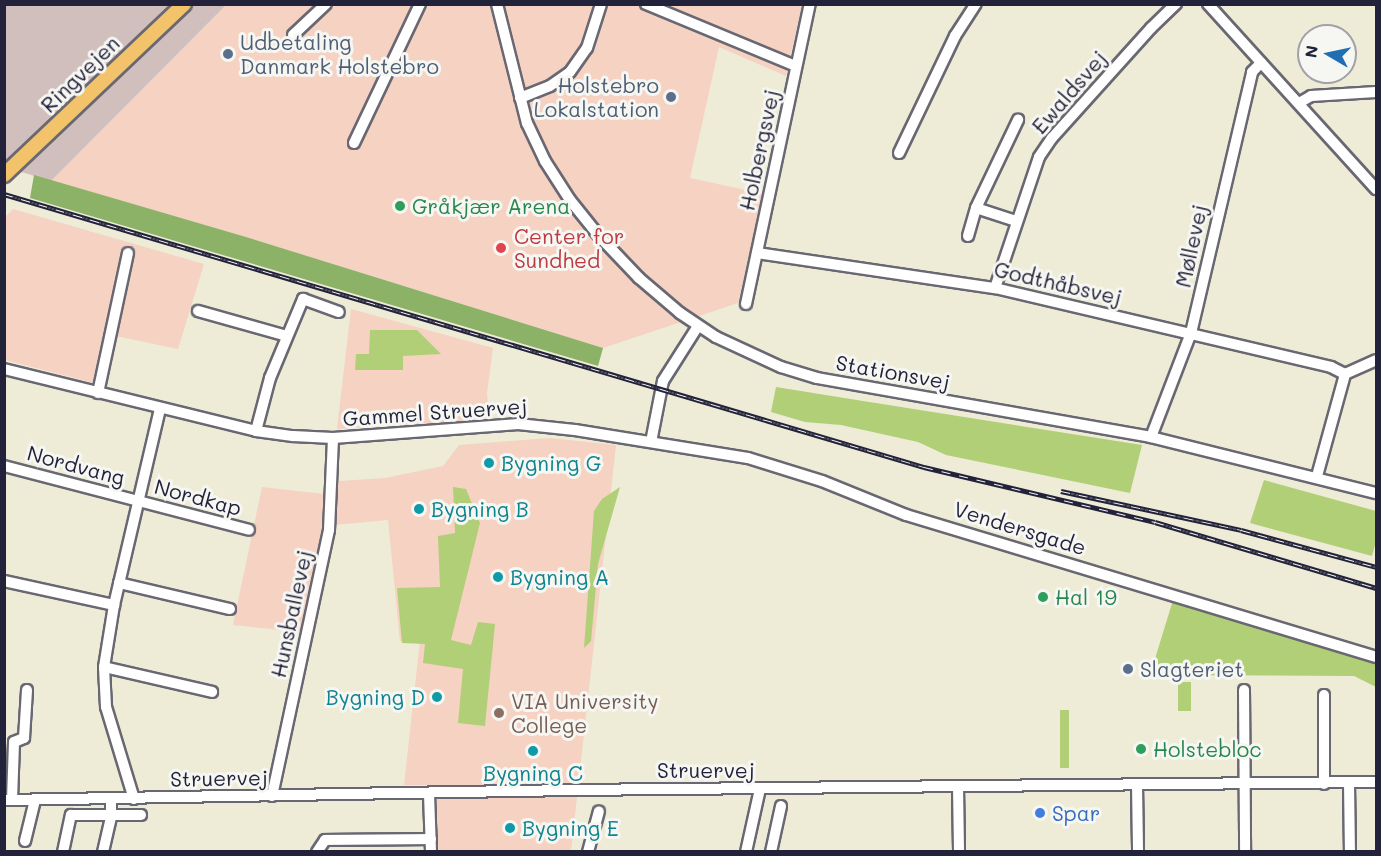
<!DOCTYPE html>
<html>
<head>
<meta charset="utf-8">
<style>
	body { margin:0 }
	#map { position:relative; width:1381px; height:856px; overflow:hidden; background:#eeebd7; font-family:Mali,sans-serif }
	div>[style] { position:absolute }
	.built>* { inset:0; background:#f5d2c2 }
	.industrial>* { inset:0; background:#d1bfbd }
	.green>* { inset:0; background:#b1cf76 }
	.forest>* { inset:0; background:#8cb267 }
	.roads { filter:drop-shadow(2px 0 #696872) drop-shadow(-2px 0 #696872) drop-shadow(0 2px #696872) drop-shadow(0 -2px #696872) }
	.minor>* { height:10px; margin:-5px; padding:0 5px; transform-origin:5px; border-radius:5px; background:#fff }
	.major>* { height:14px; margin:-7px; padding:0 7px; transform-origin:7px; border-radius:7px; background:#f2c36a }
	.rail>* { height:5px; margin-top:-2.5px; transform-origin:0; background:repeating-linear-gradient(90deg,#f6f6f2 0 9px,#22223b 0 18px); box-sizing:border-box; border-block:2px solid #22223b }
	.dots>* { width:16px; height:16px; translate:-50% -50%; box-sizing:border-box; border:3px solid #f6f6f2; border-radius:50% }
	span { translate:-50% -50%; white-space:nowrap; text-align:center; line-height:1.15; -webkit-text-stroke:6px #f6f6f2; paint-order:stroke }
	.service-label { font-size:21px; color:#4e5e75 }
	.left { translate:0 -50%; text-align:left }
	.right { translate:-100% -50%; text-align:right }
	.street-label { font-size:21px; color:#22223b }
	.leisure-label { font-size:21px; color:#27864d }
	.health-label { font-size:21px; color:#be3a42 }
	.culture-label { font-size:21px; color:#0d838f }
	.education-label { font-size:21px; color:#785e54 }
	.shop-label { font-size:21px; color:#366cbe }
	.frame { position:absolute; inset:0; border:6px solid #22223b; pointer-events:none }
	.north { position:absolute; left:1297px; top:24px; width:60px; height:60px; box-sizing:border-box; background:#f6f6f2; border:2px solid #a1a1a9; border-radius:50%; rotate:279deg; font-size:16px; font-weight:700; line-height:24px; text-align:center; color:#22223b }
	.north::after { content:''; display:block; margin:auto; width:21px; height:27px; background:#1f6fb2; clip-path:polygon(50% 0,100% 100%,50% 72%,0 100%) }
</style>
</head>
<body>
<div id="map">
	<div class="built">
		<i style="clip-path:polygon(226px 5px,802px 5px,786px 76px,719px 47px,690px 178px,764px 194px,738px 303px,603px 348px,246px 237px,51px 181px)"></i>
		<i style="clip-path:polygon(13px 209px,204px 264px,178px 349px,116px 336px,106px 386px,5px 360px,5px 217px)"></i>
		<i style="clip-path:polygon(351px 309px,493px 348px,487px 393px,489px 419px,337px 429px)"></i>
		<i style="clip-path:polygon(549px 438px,616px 445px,571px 851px,436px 851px,434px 785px,404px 785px,420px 641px,400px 641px,388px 520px,323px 526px,301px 632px,233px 625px,262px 487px,324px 494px,325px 482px,385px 478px,443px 466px,459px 445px)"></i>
	</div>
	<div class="industrial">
		<i style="clip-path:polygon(4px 5px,226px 5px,51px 181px,5px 167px)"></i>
	</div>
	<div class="green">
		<i style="clip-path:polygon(370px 330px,417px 330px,441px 354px,403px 356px,403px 370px,355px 370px,356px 354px,369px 354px)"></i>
		<i style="clip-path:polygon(776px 387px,863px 401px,1142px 445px,1130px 493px,946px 455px,918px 442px,841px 425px,805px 422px,771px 412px)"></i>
		<i style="clip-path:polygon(1264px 480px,1376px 511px,1376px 541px,1372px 556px,1250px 523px)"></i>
		<i style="clip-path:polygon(453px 487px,466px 489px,480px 523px,451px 640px,471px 645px,478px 622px,495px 624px,485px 726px,458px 723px,463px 669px,423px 663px,425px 644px,402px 643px,397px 588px,440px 587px,438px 536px,455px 533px)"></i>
		<i style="clip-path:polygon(620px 487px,598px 564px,591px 641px,584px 648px,594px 511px,602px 499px)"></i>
		<i style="clip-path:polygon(1173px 600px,1376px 663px,1376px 687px,1354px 676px,1150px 675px)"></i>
		<i style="clip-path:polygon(1178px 682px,1191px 682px,1191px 711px,1178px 711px)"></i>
		<i style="clip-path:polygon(1060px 710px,1069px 710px,1069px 768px,1060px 768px)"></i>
	</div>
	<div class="forest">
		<i style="clip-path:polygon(34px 175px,246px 237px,603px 348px,598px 366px,30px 198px)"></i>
	</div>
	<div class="roads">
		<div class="minor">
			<i style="left:497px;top:4px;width:123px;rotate:75.9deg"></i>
			<i style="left:527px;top:123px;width:42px;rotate:64.7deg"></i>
			<i style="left:545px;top:161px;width:46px;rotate:57.3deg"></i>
			<i style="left:570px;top:200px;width:46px;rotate:51.1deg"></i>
			<i style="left:599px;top:236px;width:58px;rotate:46.4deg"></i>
			<i style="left:639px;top:278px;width:54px;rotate:40.5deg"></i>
			<i style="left:680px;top:313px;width:43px;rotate:33.7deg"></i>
			<i style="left:716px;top:337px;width:72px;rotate:24.8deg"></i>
			<i style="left:781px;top:367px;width:38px;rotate:17deg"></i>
			<i style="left:817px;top:378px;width:339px;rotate:10deg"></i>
			<i style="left:1151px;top:437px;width:232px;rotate:14deg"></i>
			<i style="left:646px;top:4px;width:162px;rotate:22.5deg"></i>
			<i style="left:1208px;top:4px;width:250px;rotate:47.8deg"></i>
			<i style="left:293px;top:35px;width:45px;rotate:-43.2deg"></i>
			<i style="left:520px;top:98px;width:32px;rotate:-22deg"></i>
			<i style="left:550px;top:86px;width:24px;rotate:-35deg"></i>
			<i style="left:570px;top:72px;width:29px;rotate:-55deg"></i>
			<i style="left:587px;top:48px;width:46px;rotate:-72.3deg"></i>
			<i style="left:1299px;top:103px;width:14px;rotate:-30deg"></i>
			<i style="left:1311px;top:96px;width:65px;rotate:-3.5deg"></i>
			<i style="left:354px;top:143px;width:154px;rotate:-64.6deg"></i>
			<i style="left:899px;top:153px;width:130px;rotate:-64.4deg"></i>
			<i style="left:955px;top:36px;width:38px;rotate:-57deg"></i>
			<i style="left:976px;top:208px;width:42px;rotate:18deg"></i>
			<i style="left:968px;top:236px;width:29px;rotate:-74deg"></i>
			<i style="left:976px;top:208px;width:98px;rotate:-64.5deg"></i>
			<i style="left:757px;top:253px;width:241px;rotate:8.4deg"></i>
			<i style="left:995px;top:288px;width:345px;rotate:13.2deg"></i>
			<i style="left:1331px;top:367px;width:16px;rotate:27deg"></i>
			<i style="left:995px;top:288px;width:138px;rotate:-71.4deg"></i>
			<i style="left:1039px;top:157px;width:23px;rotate:-56deg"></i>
			<i style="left:1052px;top:138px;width:148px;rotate:-48deg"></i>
			<i style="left:1151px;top:28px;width:35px;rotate:-44deg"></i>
			<i style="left:746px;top:304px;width:307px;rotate:-78deg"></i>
			<i style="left:198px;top:311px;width:92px;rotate:15.7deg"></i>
			<i style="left:4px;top:369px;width:260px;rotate:13.8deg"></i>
			<i style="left:256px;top:431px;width:37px;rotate:8deg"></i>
			<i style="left:293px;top:436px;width:40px;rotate:2.9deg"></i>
			<i style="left:333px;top:438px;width:186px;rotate:-4.3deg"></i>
			<i style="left:518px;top:424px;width:57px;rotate:6deg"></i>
			<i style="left:575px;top:430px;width:175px;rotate:9.2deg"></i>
			<i style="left:748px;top:458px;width:77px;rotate:17.3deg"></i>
			<i style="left:822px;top:481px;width:91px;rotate:22deg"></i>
			<i style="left:906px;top:515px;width:491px;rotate:16.8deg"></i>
			<i style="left:98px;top:393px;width:143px;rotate:-77.9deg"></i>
			<i style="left:256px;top:431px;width:55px;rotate:-75.2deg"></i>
			<i style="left:270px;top:378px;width:86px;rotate:-67.3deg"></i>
			<i style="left:303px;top:299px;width:38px;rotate:20deg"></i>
			<i style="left:1151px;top:437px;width:111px;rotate:-69deg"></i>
			<i style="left:1191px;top:333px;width:268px;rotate:-76.8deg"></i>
			<i style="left:1252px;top:72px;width:13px;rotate:-45deg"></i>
			<i style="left:651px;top:442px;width:62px;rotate:-78.9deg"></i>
			<i style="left:663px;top:381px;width:65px;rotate:-57.5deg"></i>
			<i style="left:4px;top:466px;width:253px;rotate:14.6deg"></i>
			<i style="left:1317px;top:476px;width:106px;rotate:-74.6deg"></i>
			<i style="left:1345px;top:374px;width:34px;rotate:-24deg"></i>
			<i style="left:4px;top:581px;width:113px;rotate:12.3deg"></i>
			<i style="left:119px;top:583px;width:114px;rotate:13.2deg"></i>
			<i style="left:104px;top:667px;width:111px;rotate:13deg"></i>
			<i style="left:1244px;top:690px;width:162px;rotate:89.6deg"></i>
			<i style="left:1324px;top:695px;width:89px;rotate:90deg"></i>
			<i style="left:1349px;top:783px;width:69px;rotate:89.2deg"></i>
			<i style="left:1137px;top:785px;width:67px;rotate:89.1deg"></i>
			<i style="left:958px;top:787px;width:65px;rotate:89.1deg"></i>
			<i style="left:429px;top:794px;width:58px;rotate:88deg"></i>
			<i style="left:272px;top:796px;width:272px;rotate:-77.9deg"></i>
			<i style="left:329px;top:530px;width:92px;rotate:-87.5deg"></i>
			<i style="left:134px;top:799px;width:96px;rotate:-106.9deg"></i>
			<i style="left:106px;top:707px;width:40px;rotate:-92.9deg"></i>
			<i style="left:104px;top:667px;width:63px;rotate:-80.8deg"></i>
			<i style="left:114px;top:605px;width:201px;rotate:-76.8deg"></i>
			<i style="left:4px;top:800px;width:567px;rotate:-1.01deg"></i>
			<i style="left:571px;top:790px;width:805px;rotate:-0.57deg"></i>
			<i style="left:12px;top:800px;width:58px;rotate:-88deg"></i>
			<i style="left:14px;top:742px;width:11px;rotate:-22deg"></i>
			<i style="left:24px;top:738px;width:48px;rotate:-86.4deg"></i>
			<i style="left:25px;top:841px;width:42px;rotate:-76.3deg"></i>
			<i style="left:63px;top:852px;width:38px;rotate:-78deg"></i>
			<i style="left:71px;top:815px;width:70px"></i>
			<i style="left:103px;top:852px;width:37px;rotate:-77deg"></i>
			<i style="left:111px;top:816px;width:17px;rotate:-90deg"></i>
			<i style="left:317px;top:852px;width:14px;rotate:-56deg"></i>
			<i style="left:325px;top:840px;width:106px;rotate:-0.5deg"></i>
			<i style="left:588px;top:852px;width:42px;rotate:-75deg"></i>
			<i style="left:746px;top:852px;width:65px;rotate:-77.5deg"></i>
			<i style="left:771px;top:852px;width:47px;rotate:-77.7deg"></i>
		</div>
		<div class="major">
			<i style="left:4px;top:175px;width:248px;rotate:-43.5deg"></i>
		</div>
	</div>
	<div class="rail">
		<i style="left:4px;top:194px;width:960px;rotate:16.53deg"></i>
		<i style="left:924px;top:467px;width:237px;rotate:13.4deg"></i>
		<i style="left:1155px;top:522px;width:231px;rotate:16.6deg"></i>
		<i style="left:1061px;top:491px;width:184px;rotate:12.2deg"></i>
		<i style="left:1241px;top:530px;width:140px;rotate:15.3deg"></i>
	</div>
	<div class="dots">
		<i style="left:228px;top:54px;background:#5c6f8a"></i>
		<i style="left:671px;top:97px;background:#5c6f8a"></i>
		<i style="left:400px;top:206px;background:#2e9e5b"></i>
		<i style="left:501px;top:248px;background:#e0444e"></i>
		<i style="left:489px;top:463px;background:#0f9aa8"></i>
		<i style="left:419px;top:509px;background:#0f9aa8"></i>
		<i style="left:498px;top:577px;background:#0f9aa8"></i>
		<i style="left:1043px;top:597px;background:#2e9e5b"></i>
		<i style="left:1128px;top:669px;background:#5c6f8a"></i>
		<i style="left:437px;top:697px;background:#0f9aa8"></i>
		<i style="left:499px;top:713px;background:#8d6e63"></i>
		<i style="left:1141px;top:749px;background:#2e9e5b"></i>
		<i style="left:533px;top:751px;background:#0f9aa8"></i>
		<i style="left:1040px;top:813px;background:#3f7fe0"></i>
		<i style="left:510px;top:828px;background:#0f9aa8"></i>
	</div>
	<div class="service-label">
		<span class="left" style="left:240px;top:54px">Udbetaling<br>Danmark Holstebro</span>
		<span class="right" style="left:659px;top:97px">Holstebro<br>Lokalstation</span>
		<span class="left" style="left:1140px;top:669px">Slagteriet</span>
	</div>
	<div class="street-label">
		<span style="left:80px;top:74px;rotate:-44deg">Ringvejen</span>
		<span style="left:1069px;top:92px;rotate:-49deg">Ewaldsvej</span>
		<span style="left:759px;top:150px;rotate:-78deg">Holbergsvej</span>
		<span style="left:1191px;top:246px;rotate:-78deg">Møllevej</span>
		<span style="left:1058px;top:283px;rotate:13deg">Godthåbsvej</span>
		<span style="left:893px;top:372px;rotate:10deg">Stationsvej</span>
		<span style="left:435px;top:412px;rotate:-4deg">Gammel Struervej</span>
		<span style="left:76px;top:465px;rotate:15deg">Nordvang</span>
		<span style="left:198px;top:497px;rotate:15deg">Nordkap</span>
		<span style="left:1020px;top:528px;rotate:17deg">Vendersgade</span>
		<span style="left:291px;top:614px;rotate:-78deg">Hunsballevej</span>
		<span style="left:706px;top:770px">Struervej</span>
		<span style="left:219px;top:778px;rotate:-1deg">Struervej</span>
	</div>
	<div class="leisure-label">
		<span class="left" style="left:412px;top:206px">Gråkjær Arena</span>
		<span class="left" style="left:1055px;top:597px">Hal 19</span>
		<span class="left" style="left:1153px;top:749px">Holstebloc</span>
	</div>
	<div class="health-label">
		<span class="left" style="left:514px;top:248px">Center for<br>Sundhed</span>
	</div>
	<div class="culture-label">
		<span class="left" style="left:501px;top:463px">Bygning G</span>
		<span class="left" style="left:431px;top:509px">Bygning B</span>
		<span class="left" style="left:510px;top:577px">Bygning A</span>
		<span class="right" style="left:425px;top:697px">Bygning D</span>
		<span style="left:533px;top:773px">Bygning C</span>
		<span class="left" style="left:522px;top:828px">Bygning E</span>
	</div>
	<div class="education-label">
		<span class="left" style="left:511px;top:713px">VIA University<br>College</span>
	</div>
	<div class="shop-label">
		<span class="left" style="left:1052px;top:813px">Spar</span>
	</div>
	<div class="frame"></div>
	<div class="north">N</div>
</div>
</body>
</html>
